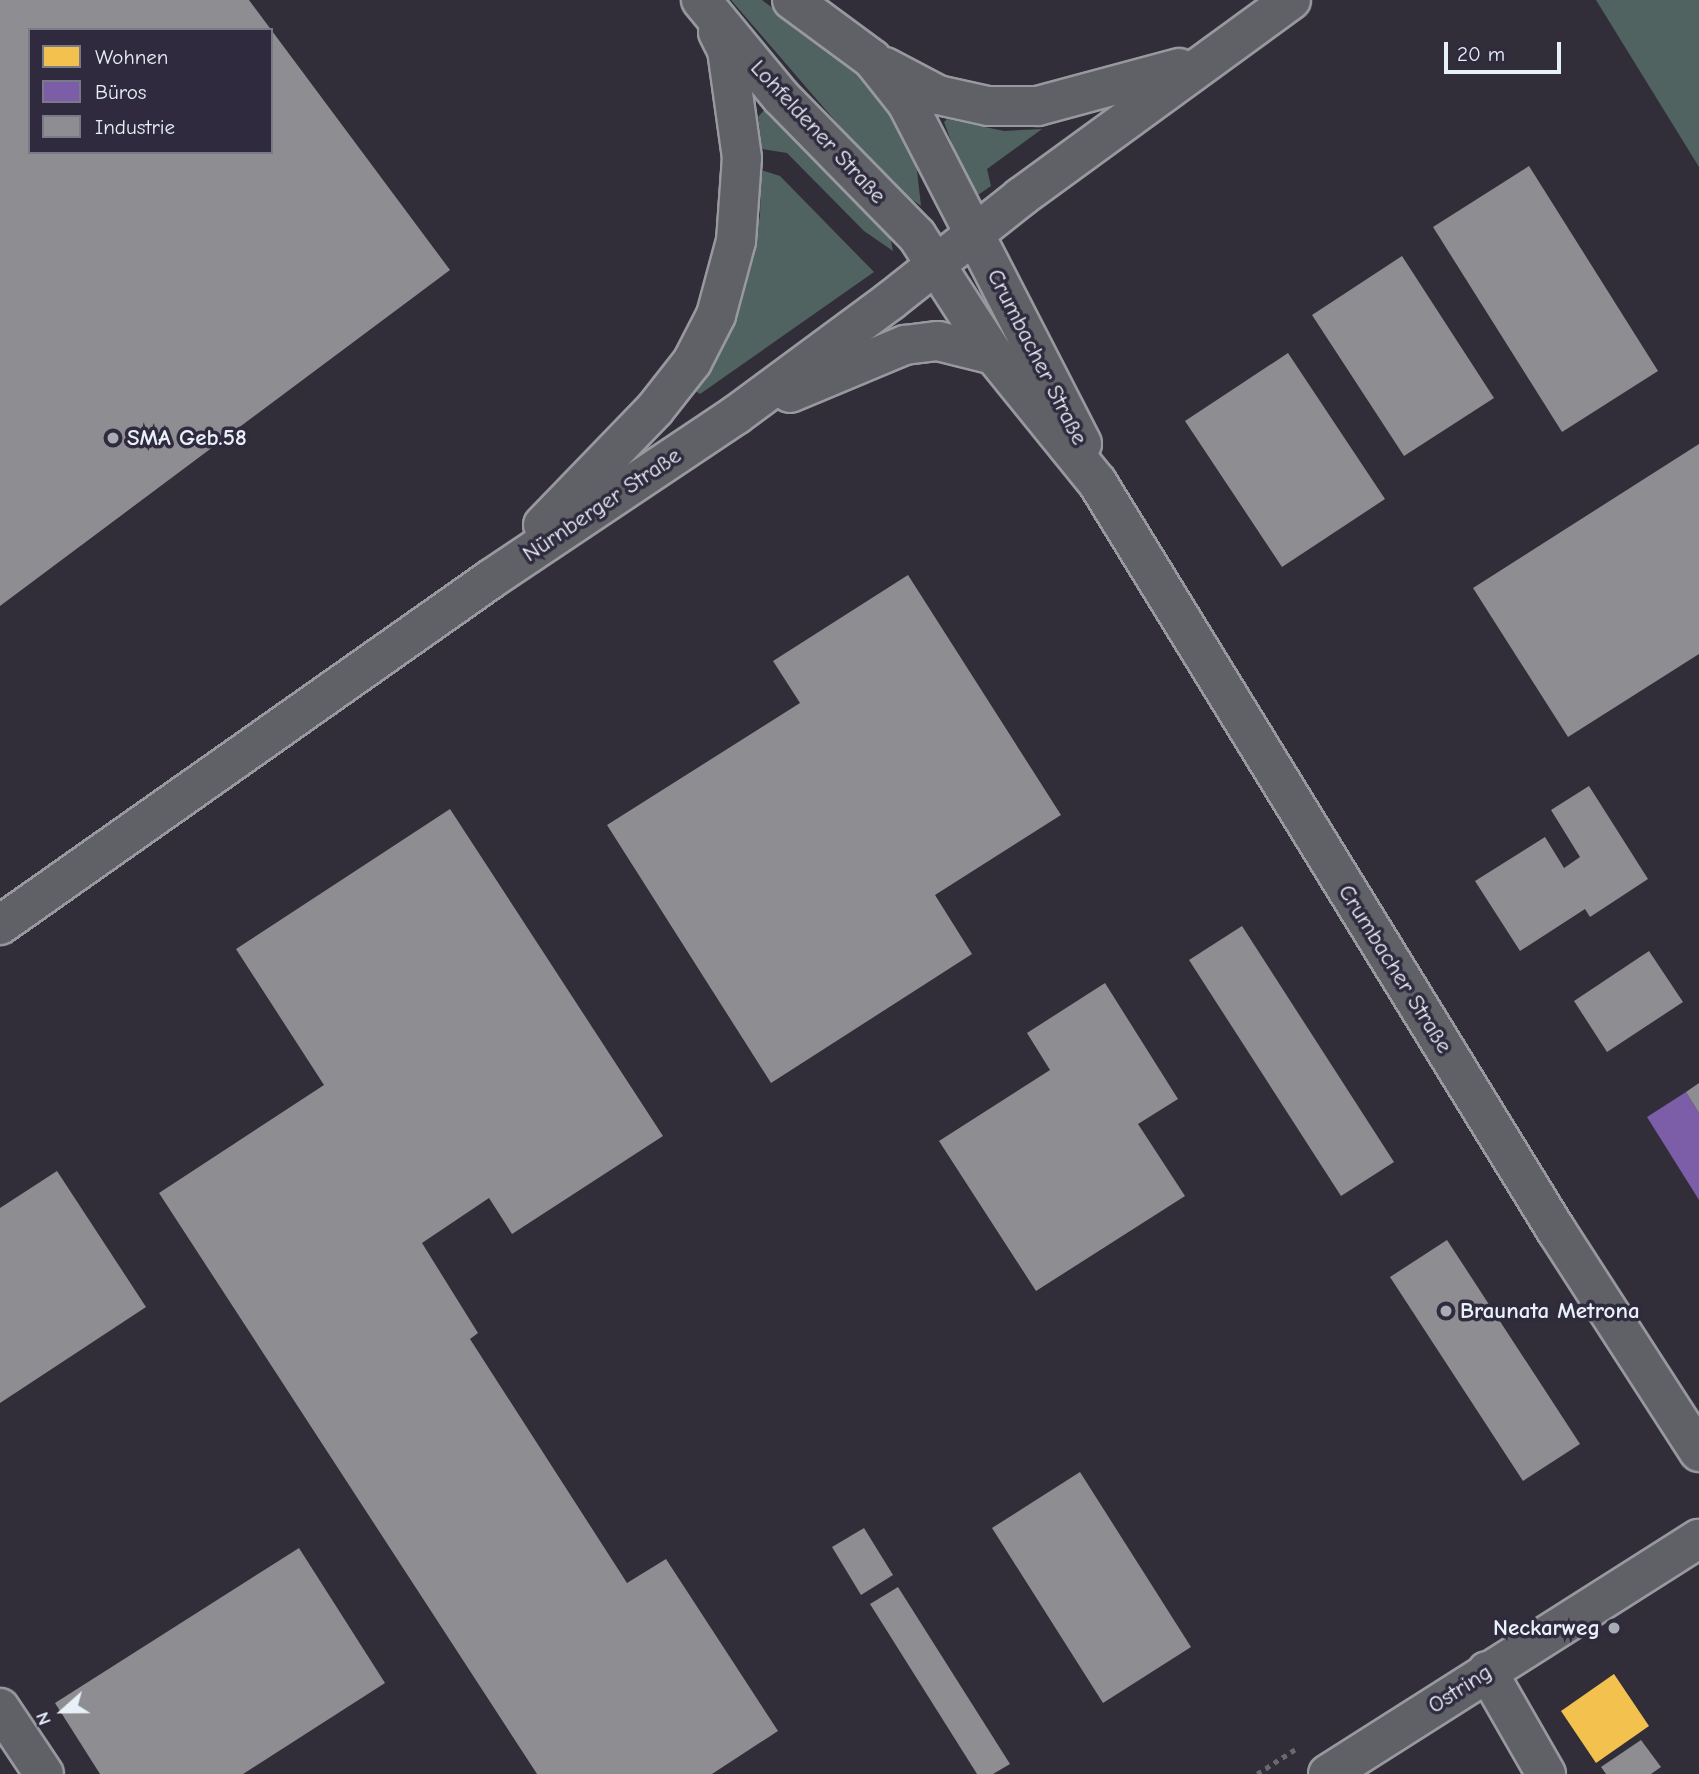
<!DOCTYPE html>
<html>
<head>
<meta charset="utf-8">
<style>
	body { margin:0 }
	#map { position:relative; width:1699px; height:1774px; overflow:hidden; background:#312e39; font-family:"Comic Neue",sans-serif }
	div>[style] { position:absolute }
	.green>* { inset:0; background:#506361 }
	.homes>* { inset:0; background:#f2c14e }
	.offices>* { inset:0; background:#7b5ea7 }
	.industry>* { inset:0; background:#8d8d92 }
	.path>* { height:4.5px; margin-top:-2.25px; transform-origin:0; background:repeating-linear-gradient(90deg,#68686f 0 5px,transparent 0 10px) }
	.roads { filter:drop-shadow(2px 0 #98999f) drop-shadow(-2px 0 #98999f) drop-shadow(0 2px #98999f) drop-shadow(0 -2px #98999f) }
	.street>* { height:38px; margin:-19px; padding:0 19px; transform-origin:19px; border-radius:19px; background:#606067 }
	.secondary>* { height:38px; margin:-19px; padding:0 19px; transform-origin:19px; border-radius:19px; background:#606067 }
	.dots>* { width:19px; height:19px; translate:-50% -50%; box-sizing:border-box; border:4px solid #2f2a3d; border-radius:50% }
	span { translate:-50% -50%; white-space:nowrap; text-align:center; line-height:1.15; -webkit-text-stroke:7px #2f2a3d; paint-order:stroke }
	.street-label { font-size:23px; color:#e8f1f8 }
	.poi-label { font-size:23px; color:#e8f1f8; font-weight:700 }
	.left { translate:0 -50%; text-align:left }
	.right { translate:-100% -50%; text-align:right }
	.legend { position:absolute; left:28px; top:28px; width:245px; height:126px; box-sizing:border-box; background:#2f2a3d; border:2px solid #797a88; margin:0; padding:9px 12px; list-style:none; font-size:21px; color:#e8f1f8 }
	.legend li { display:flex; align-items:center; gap:14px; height:35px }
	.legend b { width:35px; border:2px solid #797a88 }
	.north { position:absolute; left:28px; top:1676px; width:70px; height:70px; -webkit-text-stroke:5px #2f2a3d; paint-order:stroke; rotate:249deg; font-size:19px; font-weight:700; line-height:28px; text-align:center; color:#e8f1f8 }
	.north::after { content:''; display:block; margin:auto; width:24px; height:32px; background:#e8f1f8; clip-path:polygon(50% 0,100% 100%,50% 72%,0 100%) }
	.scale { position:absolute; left:1444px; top:42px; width:117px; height:32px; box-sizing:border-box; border:4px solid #e8f1f8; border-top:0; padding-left:9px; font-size:21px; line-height:24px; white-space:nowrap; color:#e8f1f8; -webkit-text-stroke:5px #2f2a3d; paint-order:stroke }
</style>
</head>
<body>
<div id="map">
	<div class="green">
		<i style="clip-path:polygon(731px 0,762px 0,860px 75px,883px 101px,915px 153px,921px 206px,903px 193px,843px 130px)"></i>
		<i style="clip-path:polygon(1596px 0,1699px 0,1699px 167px)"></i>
		<i style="clip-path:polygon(765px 109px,890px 236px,893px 251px,864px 231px,787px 153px,762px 149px,758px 117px)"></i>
		<i style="clip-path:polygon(947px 119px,1004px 131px,1042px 129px,987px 169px,991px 186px,978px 195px,967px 184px,944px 122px)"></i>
		<i style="clip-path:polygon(761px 170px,780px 176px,874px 272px,700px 394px,690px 388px,719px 341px,747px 278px,760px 216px)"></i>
	</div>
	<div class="homes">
		<i style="clip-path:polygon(1614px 1674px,1649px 1726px,1596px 1763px,1561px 1711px)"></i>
	</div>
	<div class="offices">
		<i style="clip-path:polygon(1686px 1092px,1699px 1113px,1699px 1200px,1647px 1117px)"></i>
	</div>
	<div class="industry">
		<i style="clip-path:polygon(evenodd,0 0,249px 0,450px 270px,0 606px,0 0,30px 30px,271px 30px,271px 152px,30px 152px,30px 30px)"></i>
		<i style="clip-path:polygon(1529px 166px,1658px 371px,1562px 432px,1433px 227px)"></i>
		<i style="clip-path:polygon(1402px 256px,1494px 398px,1404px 456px,1312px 315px)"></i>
		<i style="clip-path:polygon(1288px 353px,1385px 499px,1282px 567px,1185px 421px)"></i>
		<i style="clip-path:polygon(1699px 444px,1699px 654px,1568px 737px,1473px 588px)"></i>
		<i style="clip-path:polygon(908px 575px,1061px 815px,935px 895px,972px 954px,771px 1083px,607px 825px,800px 703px,773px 661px)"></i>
		<i style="clip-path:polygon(1589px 786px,1648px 879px,1590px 917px,1585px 909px,1520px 951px,1475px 881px,1545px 837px,1564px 868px,1580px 857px,1551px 810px)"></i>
		<i style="clip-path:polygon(450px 809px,663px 1136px,512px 1234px,489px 1198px,422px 1243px,478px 1333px,470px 1339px,627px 1583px,666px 1559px,778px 1731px,712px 1774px,537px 1774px,159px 1193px,324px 1085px,236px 949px)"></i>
		<i style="clip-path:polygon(1242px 926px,1394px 1162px,1341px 1196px,1189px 960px)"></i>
		<i style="clip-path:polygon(1649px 951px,1683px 1002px,1607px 1052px,1574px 1001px)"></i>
		<i style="clip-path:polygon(1105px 983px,1178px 1099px,1138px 1124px,1185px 1196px,1036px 1291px,939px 1141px,1050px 1070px,1027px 1033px)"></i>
		<i style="clip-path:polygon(1699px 1083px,1699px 1113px,1686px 1092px)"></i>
		<i style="clip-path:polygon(57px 1171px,146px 1307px,0 1403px,0 1208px)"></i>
		<i style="clip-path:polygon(1447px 1240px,1580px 1444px,1523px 1481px,1390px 1277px)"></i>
		<i style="clip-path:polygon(1080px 1472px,1191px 1647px,1103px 1703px,992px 1528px)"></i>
		<i style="clip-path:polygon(864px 1528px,893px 1575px,861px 1595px,832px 1547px)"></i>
		<i style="clip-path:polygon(299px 1548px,385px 1683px,243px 1774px,100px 1774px,55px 1703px)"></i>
		<i style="clip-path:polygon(898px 1587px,1010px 1764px,993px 1774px,977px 1774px,870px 1604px)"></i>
		<i style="clip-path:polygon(1641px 1740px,1661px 1767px,1651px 1774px,1606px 1774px,1601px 1767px)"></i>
	</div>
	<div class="path">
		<i style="left:1257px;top:1774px;width:48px;rotate:-33deg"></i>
	</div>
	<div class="roads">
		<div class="street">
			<i style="left:1487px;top:1671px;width:119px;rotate:60.2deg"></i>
			<i style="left:0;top:1708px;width:79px;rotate:56.3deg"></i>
			<i style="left:1328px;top:1774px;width:439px;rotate:-32.4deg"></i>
		</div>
		<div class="secondary">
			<i style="left:701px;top:0;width:126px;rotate:50.5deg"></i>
			<i style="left:781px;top:97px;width:194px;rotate:45.6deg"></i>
			<i style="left:917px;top:236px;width:142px;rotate:57.1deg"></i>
			<i style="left:994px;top:355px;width:164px;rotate:51deg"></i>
			<i style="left:1097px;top:482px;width:878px;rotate:58.47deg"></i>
			<i style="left:1556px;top:1230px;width:264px;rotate:57.2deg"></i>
			<i style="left:792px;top:0;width:99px;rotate:36.4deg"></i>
			<i style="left:872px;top:59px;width:56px;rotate:51.5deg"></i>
			<i style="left:907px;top:103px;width:383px;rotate:62.8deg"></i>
			<i style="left:885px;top:67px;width:60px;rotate:27.8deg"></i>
			<i style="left:938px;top:95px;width:51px;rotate:12.4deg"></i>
			<i style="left:988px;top:106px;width:50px"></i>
			<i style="left:1038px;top:106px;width:146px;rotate:-15.1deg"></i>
			<i style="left:790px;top:393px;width:125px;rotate:-22.7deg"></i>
			<i style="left:905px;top:345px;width:33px;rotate:-7deg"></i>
			<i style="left:938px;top:341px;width:58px;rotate:14deg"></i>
			<i style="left:543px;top:525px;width:161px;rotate:-46deg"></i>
			<i style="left:655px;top:409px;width:60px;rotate:-51.8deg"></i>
			<i style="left:692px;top:362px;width:53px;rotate:-62.9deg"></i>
			<i style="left:716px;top:315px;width:77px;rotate:-74.9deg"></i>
			<i style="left:736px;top:241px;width:83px;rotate:-85.9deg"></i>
			<i style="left:742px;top:158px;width:109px;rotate:-97.9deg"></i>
			<i style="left:727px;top:50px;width:20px;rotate:-117deg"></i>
			<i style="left:0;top:925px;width:601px;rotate:-35.17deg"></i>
			<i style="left:491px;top:579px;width:295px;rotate:-33.8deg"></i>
			<i style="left:736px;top:415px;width:192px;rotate:-36.5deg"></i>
			<i style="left:890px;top:301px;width:167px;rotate:-38.4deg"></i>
			<i style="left:1021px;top:197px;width:334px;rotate:-36.1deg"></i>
		</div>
	</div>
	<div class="dots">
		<i style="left:113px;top:438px;background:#a8adb5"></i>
		<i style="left:1446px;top:1311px;background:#a8adb5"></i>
		<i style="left:1614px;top:1628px;background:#a8adb5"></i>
	</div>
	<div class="street-label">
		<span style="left:818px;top:132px;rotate:47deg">Lohfeldener Straße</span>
		<span style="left:1037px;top:357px;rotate:63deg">Crumbacher Straße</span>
		<span style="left:602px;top:505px;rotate:-34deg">Nürnberger Straße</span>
		<span style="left:1395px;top:969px;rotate:58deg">Crumbacher Straße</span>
		<span style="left:1460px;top:1689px;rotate:-33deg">Ostring</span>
	</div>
	<div class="poi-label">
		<span class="left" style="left:127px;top:438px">SMA Geb.58</span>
		<span class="left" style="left:1460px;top:1311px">Braunata Metrona</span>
		<span class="right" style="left:1600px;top:1628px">Neckarweg</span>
	</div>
	<ul class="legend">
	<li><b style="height:19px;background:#f2c14e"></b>Wohnen</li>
	<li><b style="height:19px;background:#7b5ea7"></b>Büros</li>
	<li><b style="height:19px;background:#8d8d92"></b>Industrie</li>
	</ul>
	<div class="north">N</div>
	<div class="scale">20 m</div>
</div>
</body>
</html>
